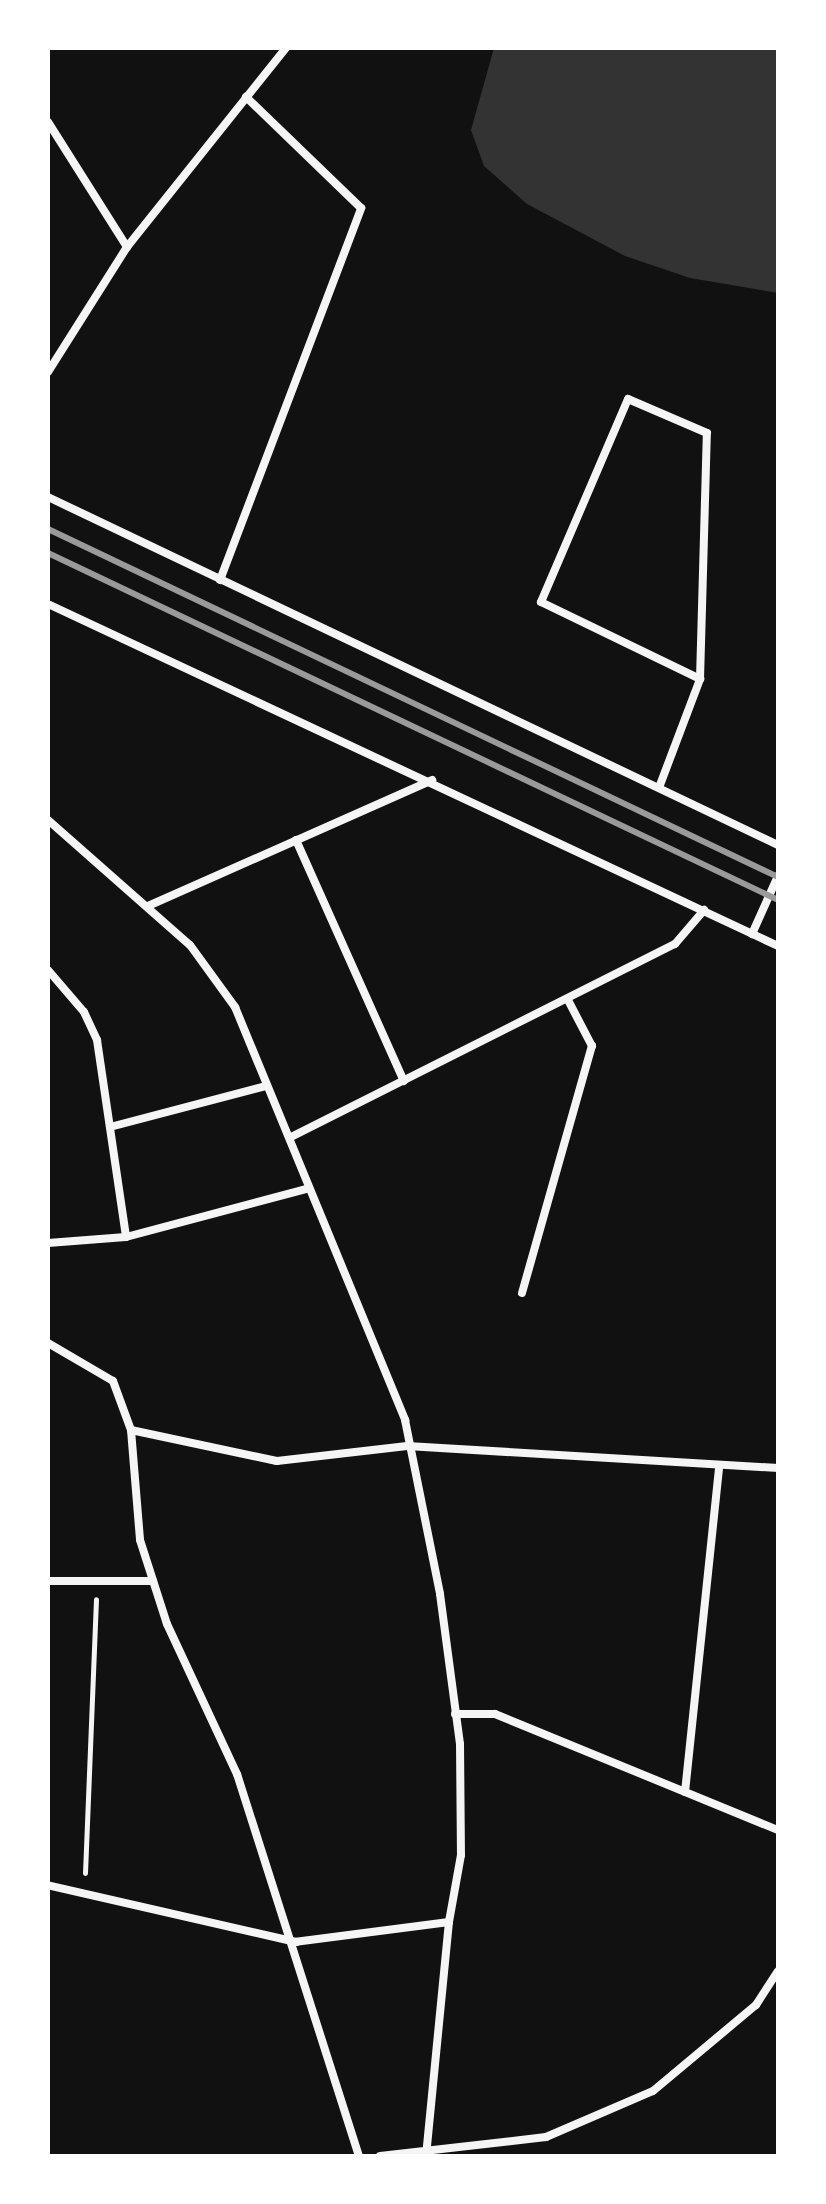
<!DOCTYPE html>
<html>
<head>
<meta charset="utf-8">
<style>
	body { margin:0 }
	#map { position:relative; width:826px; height:2204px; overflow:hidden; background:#111; font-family:Commissioner,sans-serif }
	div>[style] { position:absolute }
	.water>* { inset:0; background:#333 }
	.path>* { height:5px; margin:-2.5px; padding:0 2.5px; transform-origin:2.5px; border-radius:2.5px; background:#f5f5f5 }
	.minor>* { height:8px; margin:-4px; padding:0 4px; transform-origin:4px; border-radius:4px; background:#f5f5f5 }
	.rail>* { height:6px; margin:-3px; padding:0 3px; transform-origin:3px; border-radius:3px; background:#9a9a9a }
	span { translate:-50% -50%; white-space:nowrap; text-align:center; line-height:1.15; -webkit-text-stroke:8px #fff; paint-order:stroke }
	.frame { position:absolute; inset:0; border:50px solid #fff; pointer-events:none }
</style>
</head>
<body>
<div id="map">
	<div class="water">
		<i style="clip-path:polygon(494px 48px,778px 48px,778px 293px,690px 278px,625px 256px,527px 204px,484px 166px,471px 130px)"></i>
	</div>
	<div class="path">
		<i style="left:85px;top:1873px;width:274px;rotate:-87.7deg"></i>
	</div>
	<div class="minor">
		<i style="left:48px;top:122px;width:148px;rotate:57.7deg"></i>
		<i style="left:127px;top:247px;width:148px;rotate:122.3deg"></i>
		<i style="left:127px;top:247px;width:255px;rotate:-51.4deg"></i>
		<i style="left:48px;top:497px;width:809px;rotate:25.49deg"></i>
		<i style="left:220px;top:580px;width:398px;rotate:-69.2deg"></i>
		<i style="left:361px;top:208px;width:160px;rotate:-136deg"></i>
		<i style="left:48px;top:604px;width:806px;rotate:25.1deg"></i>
		<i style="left:660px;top:785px;width:113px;rotate:-69.3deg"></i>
		<i style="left:700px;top:679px;width:246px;rotate:-88.4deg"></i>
		<i style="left:707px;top:433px;width:86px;rotate:-156.7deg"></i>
		<i style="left:628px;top:399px;width:221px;rotate:113.2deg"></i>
		<i style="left:541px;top:602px;width:177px;rotate:25.8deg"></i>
		<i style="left:48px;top:820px;width:189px;rotate:41.4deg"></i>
		<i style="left:190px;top:945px;width:77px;rotate:54deg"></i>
		<i style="left:235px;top:1007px;width:447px;rotate:67.6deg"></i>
		<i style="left:405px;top:1420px;width:177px;rotate:78.6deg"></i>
		<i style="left:440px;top:1594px;width:151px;rotate:82.4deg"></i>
		<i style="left:460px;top:1744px;width:111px;rotate:89.5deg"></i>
		<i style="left:461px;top:1855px;width:68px;rotate:100.2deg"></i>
		<i style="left:449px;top:1922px;width:154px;rotate:172.6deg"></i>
		<i style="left:296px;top:1942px;width:254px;rotate:-167.1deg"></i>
		<i style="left:296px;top:840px;width:264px;rotate:65.9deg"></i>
		<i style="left:148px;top:906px;width:311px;rotate:-23.9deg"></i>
		<i style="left:752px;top:934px;width:64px;rotate:-65.9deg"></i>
		<i style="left:48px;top:970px;width:55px;rotate:49.4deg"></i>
		<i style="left:84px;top:1012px;width:31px;rotate:65deg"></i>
		<i style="left:97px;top:1040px;width:199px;rotate:81.6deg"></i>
		<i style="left:110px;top:1127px;width:161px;rotate:-14.7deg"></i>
		<i style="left:291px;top:1137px;width:430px;rotate:-26.7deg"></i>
		<i style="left:675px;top:944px;width:45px;rotate:-49.5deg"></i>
		<i style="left:48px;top:1243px;width:78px;rotate:-4.4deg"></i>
		<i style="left:126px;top:1237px;width:187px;rotate:-14.9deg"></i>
		<i style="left:522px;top:1293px;width:257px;rotate:-74.2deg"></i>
		<i style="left:592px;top:1046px;width:52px;rotate:-117.6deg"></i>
		<i style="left:48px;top:1343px;width:75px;rotate:30.3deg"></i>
		<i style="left:113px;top:1381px;width:52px;rotate:69.8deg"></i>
		<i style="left:131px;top:1430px;width:110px;rotate:85.3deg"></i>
		<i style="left:140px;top:1540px;width:88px;rotate:72.2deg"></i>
		<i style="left:167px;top:1624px;width:166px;rotate:65deg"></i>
		<i style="left:237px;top:1774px;width:401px;rotate:72.3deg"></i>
		<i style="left:131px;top:1430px;width:149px;rotate:12deg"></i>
		<i style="left:277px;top:1461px;width:131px;rotate:-6.6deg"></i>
		<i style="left:407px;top:1446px;width:372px;rotate:3.4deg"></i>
		<i style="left:48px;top:1581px;width:105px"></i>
		<i style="left:455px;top:1714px;width:40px"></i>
		<i style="left:495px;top:1714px;width:306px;rotate:22.3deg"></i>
		<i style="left:685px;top:1792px;width:326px;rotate:-84deg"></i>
		<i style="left:427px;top:2146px;width:225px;rotate:-84.4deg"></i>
		<i style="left:380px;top:2156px;width:167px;rotate:-6.5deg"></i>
		<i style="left:546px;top:2137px;width:116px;rotate:-23.3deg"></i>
		<i style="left:653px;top:2091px;width:134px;rotate:-39.9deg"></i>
		<i style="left:756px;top:2005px;width:40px;rotate:-57.1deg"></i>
	</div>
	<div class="rail">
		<i style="left:48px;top:529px;width:809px;rotate:25.49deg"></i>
		<i style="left:48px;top:553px;width:808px;rotate:25.42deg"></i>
	</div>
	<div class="frame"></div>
</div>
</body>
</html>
